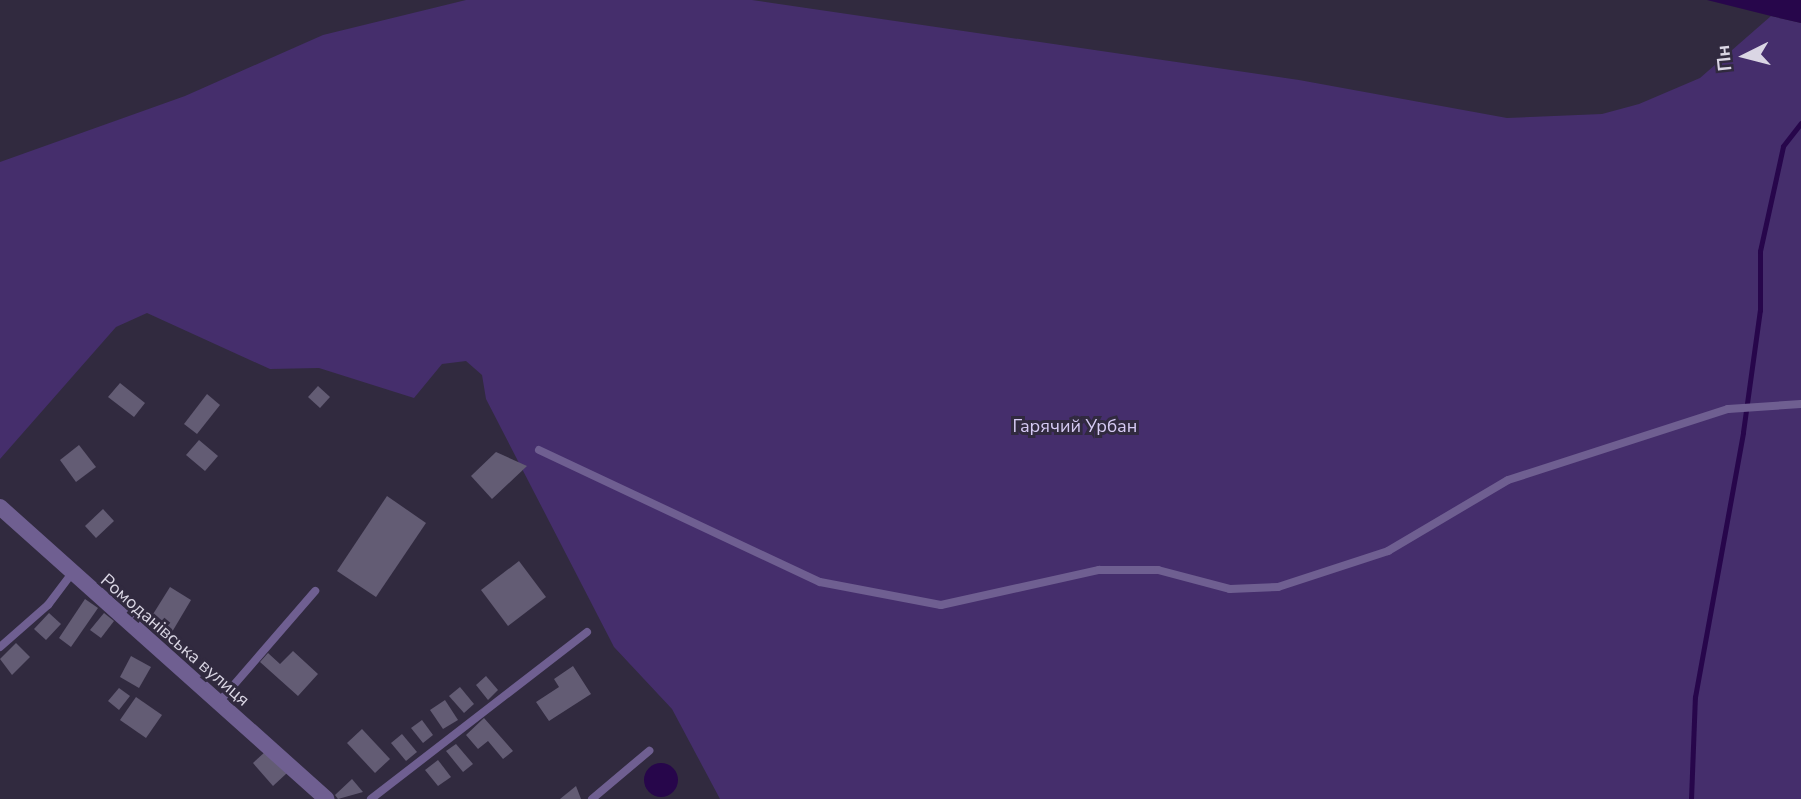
<!DOCTYPE html>
<html>
<head>
<meta charset="utf-8">
<style>
	body { margin:0 }
	#map { position:relative; width:1801px; height:799px; overflow:hidden; background:#312a3f; font-family:"Nunito Sans",sans-serif }
	div>[style] { position:absolute }
	.green>* { inset:0; background:#452e6c }
	.water>* { inset:0; background:#27064b }
	.round { border-radius:50% }
	.stream>* { height:5px; margin:-2.5px; padding:0 2.5px; transform-origin:2.5px; border-radius:2.5px; background:#27064b }
	.building>* { inset:0; background:#635c74 }
	.lane>* { height:8px; margin:-4px; padding:0 4px; transform-origin:4px; border-radius:4px; background:#6f5f91 }
	.street>* { height:16px; margin:-8px; padding:0 8px; transform-origin:8px; border-radius:8px; background:#6f5f91 }
	span { translate:-50% -50%; white-space:nowrap; text-align:center; line-height:1.15; -webkit-text-stroke:6px #312a3f; paint-order:stroke }
	.park-label { font-size:18px; color:#d6caf4 }
	.street-label { font-size:18px; color:#dad6e4 }
	.north { position:absolute; left:1710px; top:21px; width:70px; height:70px; -webkit-text-stroke:5px #312a3f; paint-order:stroke; rotate:264deg; font-size:19px; font-weight:700; line-height:28px; text-align:center; color:#dad6e4 }
	.north::after { content:''; display:block; margin:auto; width:24px; height:32px; background:#dad6e4; clip-path:polygon(50% 0,100% 100%,50% 72%,0 100%) }
</style>
</head>
<body>
<div id="map">
	<div class="green">
		<i style="clip-path:polygon(466px 0,752px 0,1299px 80px,1507px 118px,1602px 114px,1639px 104px,1700px 78px,1771px 16px,1801px 23px,1801px 799px,720px 799px,672px 709px,614px 647px,486px 399px,482px 375px,466px 361px,442px 364px,414px 398px,319px 368px,270px 369px,147px 313px,116px 327px,0 459px,0 162px,185px 96px,323px 35px)"></i>
	</div>
	<div class="water">
		<i style="clip-path:polygon(1707px 0,1801px 0,1801px 23px,1771px 16px)"></i>
		<i class="round" style="left:644px;top:763px;width:34px;height:34px"></i>
	</div>
	<div class="stream">
		<i style="left:1691px;top:799px;width:102px;rotate:-87.8deg"></i>
		<i style="left:1695px;top:697px;width:269px;rotate:-79.7deg"></i>
		<i style="left:1743px;top:432px;width:123px;rotate:-82.1deg"></i>
		<i style="left:1760px;top:310px;width:59px;rotate:-90deg"></i>
		<i style="left:1760px;top:251px;width:107px;rotate:-77.6deg"></i>
		<i style="left:1783px;top:146px;width:29px;rotate:-52deg"></i>
	</div>
	<div class="building">
		<i style="clip-path:polygon(120px 383px,145px 403px,134px 417px,108px 397px)"></i>
		<i style="clip-path:polygon(318px 386px,330px 397px,320px 408px,308px 397px)"></i>
		<i style="clip-path:polygon(207px 394px,220px 405px,197px 434px,184px 424px)"></i>
		<i style="clip-path:polygon(199px 440px,218px 456px,205px 471px,186px 455px)"></i>
		<i style="clip-path:polygon(79px 445px,96px 467px,76px 482px,60px 460px)"></i>
		<i style="clip-path:polygon(496px 452px,527px 466px,492px 499px,471px 476px)"></i>
		<i style="clip-path:polygon(387px 496px,426px 523px,376px 597px,337px 571px)"></i>
		<i style="clip-path:polygon(103px 509px,114px 521px,96px 538px,85px 526px)"></i>
		<i style="clip-path:polygon(519px 561px,546px 597px,508px 626px,481px 590px)"></i>
		<i style="clip-path:polygon(170px 587px,191px 600px,172px 632px,150px 619px)"></i>
		<i style="clip-path:polygon(85px 599px,98px 608px,71px 647px,59px 638px)"></i>
		<i style="clip-path:polygon(49px 613px,61px 624px,46px 640px,34px 629px)"></i>
		<i style="clip-path:polygon(104px 613px,114px 621px,101px 638px,90px 630px)"></i>
		<i style="clip-path:polygon(16px 643px,30px 657px,12px 675px,0 659px)"></i>
		<i style="clip-path:polygon(293px 651px,318px 674px,298px 696px,260px 662px,268px 653px,280px 664px)"></i>
		<i style="clip-path:polygon(131px 656px,151px 667px,139px 688px,120px 677px)"></i>
		<i style="clip-path:polygon(573px 666px,591px 694px,549px 721px,536px 702px,559px 687px,554px 679px)"></i>
		<i style="clip-path:polygon(486px 676px,498px 690px,488px 700px,476px 685px)"></i>
		<i style="clip-path:polygon(460px 687px,474px 704px,464px 713px,449px 696px)"></i>
		<i style="clip-path:polygon(119px 688px,130px 696px,119px 710px,108px 701px)"></i>
		<i style="clip-path:polygon(136px 697px,162px 715px,146px 738px,120px 720px)"></i>
		<i style="clip-path:polygon(445px 700px,458px 720px,443px 729px,430px 710px)"></i>
		<i style="clip-path:polygon(484px 718px,513px 751px,503px 759px,488px 741px,478px 749px,466px 735px)"></i>
		<i style="clip-path:polygon(422px 720px,433px 735px,423px 743px,411px 728px)"></i>
		<i style="clip-path:polygon(362px 729px,390px 759px,375px 773px,347px 743px)"></i>
		<i style="clip-path:polygon(402px 734px,417px 752px,406px 761px,391px 743px)"></i>
		<i style="clip-path:polygon(456px 744px,473px 764px,463px 772px,446px 751px)"></i>
		<i style="clip-path:polygon(266px 751px,287px 773px,273px 786px,253px 763px)"></i>
		<i style="clip-path:polygon(438px 760px,451px 777px,438px 786px,425px 770px)"></i>
		<i style="clip-path:polygon(352px 779px,363px 792px,338px 799px,335px 795px)"></i>
		<i style="clip-path:polygon(576px 786px,581px 799px,560px 799px)"></i>
	</div>
	<div class="lane">
		<i style="left:539px;top:450px;width:310px;rotate:25.2deg"></i>
		<i style="left:820px;top:582px;width:123px;rotate:10.8deg"></i>
		<i style="left:941px;top:605px;width:162px;rotate:-12.5deg"></i>
		<i style="left:1099px;top:570px;width:59px"></i>
		<i style="left:1158px;top:570px;width:74px;rotate:14.8deg"></i>
		<i style="left:1230px;top:589px;width:48px;rotate:-2.4deg"></i>
		<i style="left:1278px;top:587px;width:116px;rotate:-18.1deg"></i>
		<i style="left:1388px;top:551px;width:139px;rotate:-30.6deg"></i>
		<i style="left:1508px;top:480px;width:231px;rotate:-17.9deg"></i>
		<i style="left:1728px;top:409px;width:73px;rotate:-3.9deg"></i>
		<i style="left:0;top:647px;width:64px;rotate:-41.2deg"></i>
		<i style="left:48px;top:605px;width:39px;rotate:-53deg"></i>
		<i style="left:219px;top:702px;width:147px;rotate:-49.1deg"></i>
		<i style="left:371px;top:799px;width:273px;rotate:-37.7deg"></i>
		<i style="left:592px;top:799px;width:75px;rotate:-40.1deg"></i>
	</div>
	<div class="street">
		<i style="left:0;top:507px;width:438px;rotate:41.8deg"></i>
	</div>
	<div class="park-label">
		<span style="left:1075px;top:426px">Гарячий Урбан</span>
	</div>
	<div class="street-label">
		<span style="left:175px;top:640px;rotate:41deg">Ромоданівська вулиця</span>
	</div>
	<div class="north">Пн</div>
</div>
</body>
</html>
